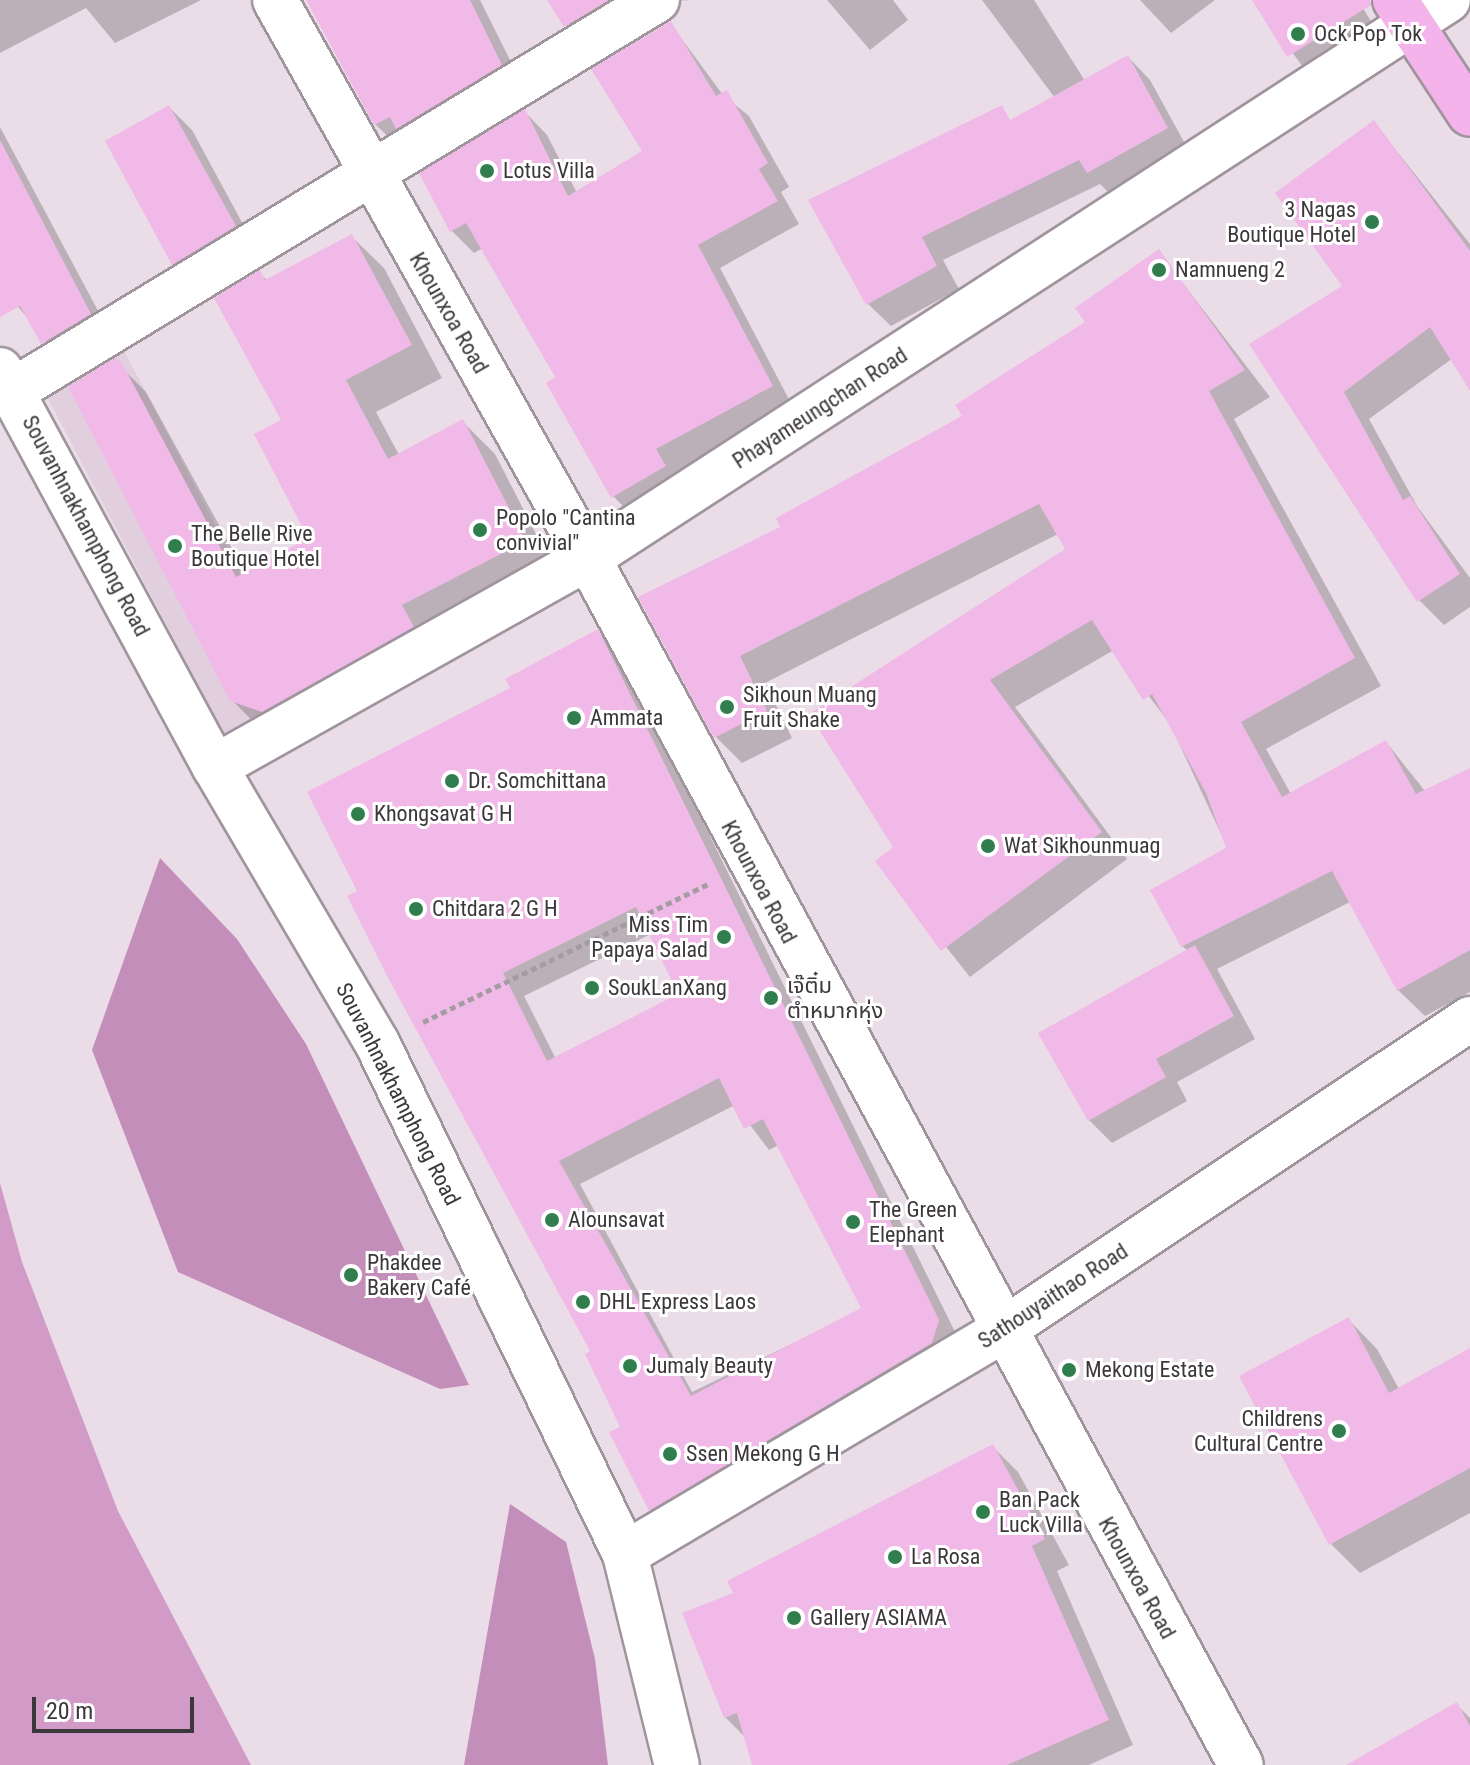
<!DOCTYPE html>
<html>
<head>
<meta charset="utf-8">
<style>
	body { margin:0 }
	#map { position:relative; width:1470px; height:1765px; overflow:hidden; background:#eadde7; font-family:"Roboto Condensed","Noto Sans Thai",sans-serif }
	div>[style] { position:absolute }
	.built>* { inset:0; background:#e2cfde }
	.forest>* { inset:0; background:#c48eba }
	.water>* { inset:0; background:#d19ac7 }
	.shadow>* { inset:0; background:#0003 }
	.building>* { inset:0; background:#f1b9e7 }
	.path>* { height:5px; margin-top:-2.5px; transform-origin:0; background:repeating-linear-gradient(90deg,#a59ca3 0 6px,transparent 0 10px) }
	.roads { filter:drop-shadow(2px 0 #a0949d) drop-shadow(-2px 0 #a0949d) drop-shadow(0 2px #a0949d) drop-shadow(0 -2px #a0949d) }
	.minor>* { height:44px; margin:-22px; padding:0 22px; transform-origin:22px; border-radius:22px; background:#fff }
	.major>* { height:44px; margin:-22px; padding:0 22px; transform-origin:22px; border-radius:22px; background:#f5b3eb }
	.dots>* { width:22px; height:22px; translate:-50% -50%; box-sizing:border-box; border:4px solid #fff; border-radius:50% }
	span { translate:-50% -50%; white-space:nowrap; text-align:center; line-height:1.15; -webkit-text-stroke:6px #fff; paint-order:stroke }
	.poi-label { font-size:22px; color:#3c373b }
	.left { translate:0 -50%; text-align:left }
	.right { translate:-100% -50%; text-align:right }
	.street-label { font-size:22px; color:#3c373b }
	.scale { position:absolute; left:32px; top:1697px; width:162px; height:36px; box-sizing:border-box; border:4px solid #3c373b; border-top:0; padding-left:10px; font-size:24px; line-height:28px; white-space:nowrap; color:#3c373b; -webkit-text-stroke:6px #fff; paint-order:stroke }
</style>
</head>
<body>
<div id="map">
	<div class="built">
		<i style="clip-path:polygon(122px 347px,308px 702px,229px 744px,43px 389px)"></i>
	</div>
	<div class="forest">
		<i style="clip-path:polygon(160px 858px,237px 939px,306px 1044px,469px 1385px,440px 1389px,178px 1272px,92px 1050px)"></i>
		<i style="clip-path:polygon(510px 1504px,566px 1542px,595px 1659px,608px 1765px,464px 1765px)"></i>
	</div>
	<div class="water">
		<i style="clip-path:polygon(0 1183px,22px 1262px,118px 1511px,251px 1765px,0 1765px)"></i>
	</div>
	<div class="shadow">
		<i style="clip-path:polygon(0 0,201px 0,115px 43px,86px 8px,0 53px)"></i>
		<i style="clip-path:polygon(309px 0,480px 0,524px 88px,398px 146px,375px 124px)"></i>
		<i style="clip-path:polygon(550px 0,693px 0,668px 1px,589px 49px)"></i>
		<i style="clip-path:polygon(827px 0,893px 0,908px 20px,870px 50px)"></i>
		<i style="clip-path:polygon(982px 0,1034px 0,1085px 81px,1128px 57px,1150px 80px,1189px 151px,1111px 195px,1100px 184px,943px 260px,959px 289px,891px 326px,868px 304px,994px 133px,1055px 98px)"></i>
		<i style="clip-path:polygon(1140px 0,1215px 0,1171px 33px)"></i>
		<i style="clip-path:polygon(1254px 0,1358px 0,1380px 36px,1311px 78px)"></i>
		<i style="clip-path:polygon(670px 23px,723px 95px,749px 116px,789px 187px,781px 192px,799px 224px,720px 268px,794px 409px,678px 472px,687px 489px,636px 519px,613px 496px,557px 378px,483px 248px,474px 253px,451px 230px,525px 112px,547px 135px,577px 193px,645px 152px)"></i>
		<i style="clip-path:polygon(169px 107px,192px 130px,257px 250px,197px 286px,174px 263px)"></i>
		<i style="clip-path:polygon(1374px 122px,1470px 244px,1470px 384px,1453px 358px,1369px 419px,1417px 506px,1470px 578px,1470px 607px,1444px 625px,1417px 598px,1252px 344px,1345px 287px)"></i>
		<i style="clip-path:polygon(0 127px,112px 337px,65px 365px,0 284px)"></i>
		<i style="clip-path:polygon(352px 237px,384px 268px,442px 378px,376px 412px,399px 455px,463px 422px,495px 454px,556px 573px,264px 733px,232px 700px,115px 361px,146px 392px,246px 574px,311px 539px,259px 273px,268px 281px)"></i>
		<i style="clip-path:polygon(1159px 252px,1270px 397px,1234px 419px,1381px 686px,1266px 749px,1291px 794px,1386px 742px,1425px 791px,1470px 770px,1470px 992px,1425px 1016px,1398px 990px,1350px 902px,1217px 969px,1255px 1039px,1177px 1082px,1187px 1101px,1112px 1143px,1089px 1120px,1188px 951px,1182px 946px,1228px 849px,1170px 724px,1114px 650px,1015px 707px,1127px 859px,970px 977px,878px 861px,896px 848px,812px 714px,1067px 550px,1058px 534px,765px 683px,792px 738px,742px 763px,715px 736px,641px 598px,783px 528px,965px 417px,1088px 323px)"></i>
		<i style="clip-path:polygon(evenodd,597px 631px,620px 654px,961px 1344px,673px 1533px,650px 1510px,593px 1352px,360px 892px,513px 689px,597px 631px,651px 934px,681px 994px,556px 1059px,524px 996px,651px 934px,597px 631px,735px 1105px,769px 1150px,779px 1145px,864px 1309px,692px 1392px,580px 1184px,735px 1105px)"></i>
		<i style="clip-path:polygon(1348px 1319px,1377px 1349px,1399px 1389px,1470px 1351px,1470px 1513px,1360px 1573px,1331px 1544px)"></i>
		<i style="clip-path:polygon(993px 1447px,1018px 1472px,1069px 1565px,1057px 1571px,1133px 1745px,1089px 1765px,754px 1765px,746px 1738px,725px 1717px,735px 1594px)"></i>
		<i style="clip-path:polygon(1457px 1705px,1470px 1718px,1470px 1765px,1360px 1765px)"></i>
	</div>
	<div class="building">
		<i style="clip-path:polygon(306px 0,470px 0,502px 65px,396px 129px,390px 117px,374px 125px)"></i>
		<i style="clip-path:polygon(547px 0,609px 0,564px 27px)"></i>
		<i style="clip-path:polygon(1252px 0,1370px 0,1371px 5px,1287px 57px)"></i>
		<i style="clip-path:polygon(671px 21px,716px 96px,727px 90px,768px 163px,759px 169px,778px 201px,698px 245px,773px 386px,656px 449px,666px 466px,611px 498px,546px 383px,555px 377px,466px 223px,450px 232px,419px 173px,525px 109px,568px 196px,642px 151px,591px 69px)"></i>
		<i style="clip-path:polygon(1128px 55px,1168px 128px,1087px 173px,1079px 160px,922px 237px,937px 266px,866px 305px,808px 200px,1002px 105px,1010px 120px)"></i>
		<i style="clip-path:polygon(169px 105px,236px 226px,172px 265px,105px 141px)"></i>
		<i style="clip-path:polygon(1374px 120px,1470px 251px,1470px 391px,1430px 327px,1344px 392px,1403px 500px,1410px 496px,1460px 574px,1417px 602px,1249px 344px,1342px 286px,1275px 193px)"></i>
		<i style="clip-path:polygon(0 140px,91px 314px,41px 344px,20px 306px,0 317px)"></i>
		<i style="clip-path:polygon(352px 234px,412px 345px,346px 380px,388px 459px,463px 419px,526px 541px,402px 605px,414px 627px,262px 712px,230px 701px,68px 387px,115px 358px,122px 363px,236px 577px,308px 538px,254px 434px,281px 420px,214px 298px,260px 270px,265px 280px)"></i>
		<i style="clip-path:polygon(1159px 249px,1245px 370px,1209px 391px,1355px 658px,1241px 722px,1282px 797px,1386px 740px,1416px 794px,1470px 768px,1470px 950px,1397px 991px,1332px 871px,1181px 947px,1150px 890px,1226px 848px,1206px 793px,1152px 694px,1143px 700px,1092px 620px,990px 680px,1102px 832px,941px 951px,875px 861px,893px 847px,809px 714px,1065px 549px,1039px 504px,740px 656px,767px 711px,714px 738px,638px 597px,780px 527px,776px 518px,962px 416px,955px 405px,1085px 322px,1075px 308px)"></i>
		<i style="clip-path:polygon(evenodd,598px 629px,939px 1320px,932px 1343px,649px 1511px,609px 1432px,620px 1427px,585px 1354px,590px 1351px,385px 972px,347px 896px,357px 891px,307px 792px,510px 688px,505px 679px,598px 629px,636px 907px,678px 994px,547px 1061px,503px 973px,636px 907px,598px 629px,719px 1078px,744px 1129px,763px 1119px,861px 1308px,691px 1396px,559px 1161px,719px 1078px)"></i>
		<i style="clip-path:polygon(1195px 945px,1234px 1016px,1156px 1059px,1166px 1077px,1088px 1121px,1038px 1033px)"></i>
		<i style="clip-path:polygon(1349px 1317px,1389px 1393px,1470px 1348px,1470px 1468px,1329px 1545px,1239px 1376px)"></i>
		<i style="clip-path:polygon(993px 1444px,1045px 1539px,1032px 1546px,1109px 1720px,1007px 1765px,752px 1765px,737px 1713px,724px 1718px,682px 1613px,733px 1593px,727px 1581px)"></i>
		<i style="clip-path:polygon(1457px 1702px,1470px 1726px,1470px 1765px,1346px 1765px)"></i>
	</div>
	<div class="path">
		<i style="left:423px;top:1022px;width:318px;rotate:-25.8deg"></i>
	</div>
	<div class="roads">
		<div class="minor">
			<i style="left:275px;top:0;width:640px;rotate:60.71deg"></i>
			<i style="left:588px;top:558px;width:1372px;rotate:61.59deg"></i>
			<i style="left:0;top:370px;width:451px;rotate:61.6deg"></i>
			<i style="left:215px;top:767px;width:320px;rotate:59.6deg"></i>
			<i style="left:377px;top:1043px;width:568px;rotate:64.11deg"></i>
			<i style="left:625px;top:1554px;width:217px;rotate:76.2deg"></i>
			<i style="left:14px;top:390px;width:752px;rotate:-31.24deg"></i>
			<i style="left:215px;top:767px;width:428px;rotate:-29.3deg"></i>
			<i style="left:588px;top:558px;width:1025px;rotate:-32.98deg"></i>
			<i style="left:625px;top:1554px;width:436px;rotate:-30.6deg"></i>
			<i style="left:1000px;top:1332px;width:565px;rotate:-33.66deg"></i>
		</div>
		<div class="major">
			<i style="left:1395px;top:0;width:136px;rotate:56.7deg"></i>
		</div>
	</div>
	<div class="dots">
		<i style="left:1298px;top:34px;background:#307e4d"></i>
		<i style="left:487px;top:171px;background:#307e4d"></i>
		<i style="left:1372px;top:222px;background:#307e4d"></i>
		<i style="left:1159px;top:270px;background:#307e4d"></i>
		<i style="left:480px;top:530px;background:#307e4d"></i>
		<i style="left:175px;top:546px;background:#307e4d"></i>
		<i style="left:727px;top:707px;background:#307e4d"></i>
		<i style="left:574px;top:718px;background:#307e4d"></i>
		<i style="left:452px;top:781px;background:#307e4d"></i>
		<i style="left:358px;top:814px;background:#307e4d"></i>
		<i style="left:988px;top:846px;background:#307e4d"></i>
		<i style="left:416px;top:909px;background:#307e4d"></i>
		<i style="left:724px;top:937px;background:#307e4d"></i>
		<i style="left:592px;top:988px;background:#307e4d"></i>
		<i style="left:771px;top:998px;background:#307e4d"></i>
		<i style="left:552px;top:1220px;background:#307e4d"></i>
		<i style="left:853px;top:1222px;background:#307e4d"></i>
		<i style="left:351px;top:1275px;background:#307e4d"></i>
		<i style="left:583px;top:1302px;background:#307e4d"></i>
		<i style="left:630px;top:1366px;background:#307e4d"></i>
		<i style="left:1069px;top:1370px;background:#307e4d"></i>
		<i style="left:1339px;top:1431px;background:#307e4d"></i>
		<i style="left:670px;top:1454px;background:#307e4d"></i>
		<i style="left:983px;top:1512px;background:#307e4d"></i>
		<i style="left:895px;top:1557px;background:#307e4d"></i>
		<i style="left:794px;top:1618px;background:#307e4d"></i>
	</div>
	<div class="poi-label">
		<span class="left" style="left:1314px;top:34px">Ock Pop Tok</span>
		<span class="left" style="left:503px;top:171px">Lotus Villa</span>
		<span class="right" style="left:1356px;top:222px">3 Nagas<br>Boutique Hotel</span>
		<span class="left" style="left:1175px;top:270px">Namnueng 2</span>
		<span class="left" style="left:496px;top:530px">Popolo "Cantina<br>convivial"</span>
		<span class="left" style="left:191px;top:546px">The Belle Rive<br>Boutique Hotel</span>
		<span class="left" style="left:743px;top:707px">Sikhoun Muang<br>Fruit Shake</span>
		<span class="left" style="left:590px;top:718px">Ammata</span>
		<span class="left" style="left:468px;top:781px">Dr. Somchittana</span>
		<span class="left" style="left:374px;top:814px">Khongsavat G H</span>
		<span class="left" style="left:1004px;top:846px">Wat Sikhounmuag</span>
		<span class="left" style="left:432px;top:909px">Chitdara 2 G H</span>
		<span class="right" style="left:708px;top:937px">Miss Tim<br>Papaya Salad</span>
		<span class="left" style="left:787px;top:998px">เจ๊ติ๋ม<br>ตำหมากหุ่ง</span>
		<span class="left" style="left:608px;top:988px">SoukLanXang</span>
		<span class="left" style="left:869px;top:1222px">The Green<br>Elephant</span>
		<span class="left" style="left:568px;top:1220px">Alounsavat</span>
		<span class="left" style="left:367px;top:1275px">Phakdee<br>Bakery Café</span>
		<span class="left" style="left:599px;top:1302px">DHL Express Laos</span>
		<span class="left" style="left:646px;top:1366px">Jumaly Beauty</span>
		<span class="left" style="left:1085px;top:1370px">Mekong Estate</span>
		<span class="right" style="left:1323px;top:1431px">Childrens<br>Cultural Centre</span>
		<span class="left" style="left:686px;top:1454px">Ssen Mekong G H</span>
		<span class="left" style="left:999px;top:1512px">Ban Pack<br>Luck Villa</span>
		<span class="left" style="left:911px;top:1557px">La Rosa</span>
		<span class="left" style="left:810px;top:1618px">Gallery ASIAMA</span>
	</div>
	<div class="street-label">
		<span style="left:449px;top:313px;rotate:60deg">Khounxoa Road</span>
		<span style="left:820px;top:408px;rotate:-33deg">Phayameungchan Road</span>
		<span style="left:86px;top:526px;rotate:62deg">Souvanhnakhamphong Road</span>
		<span style="left:759px;top:882px;rotate:62deg">Khounxoa Road</span>
		<span style="left:398px;top:1094px;rotate:63deg">Souvanhnakhamphong Road</span>
		<span style="left:1053px;top:1296px;rotate:-33deg">Sathouyaithao Road</span>
		<span style="left:1137px;top:1578px;rotate:61deg">Khounxoa Road</span>
	</div>
	<div class="scale">20 m</div>
</div>
</body>
</html>
